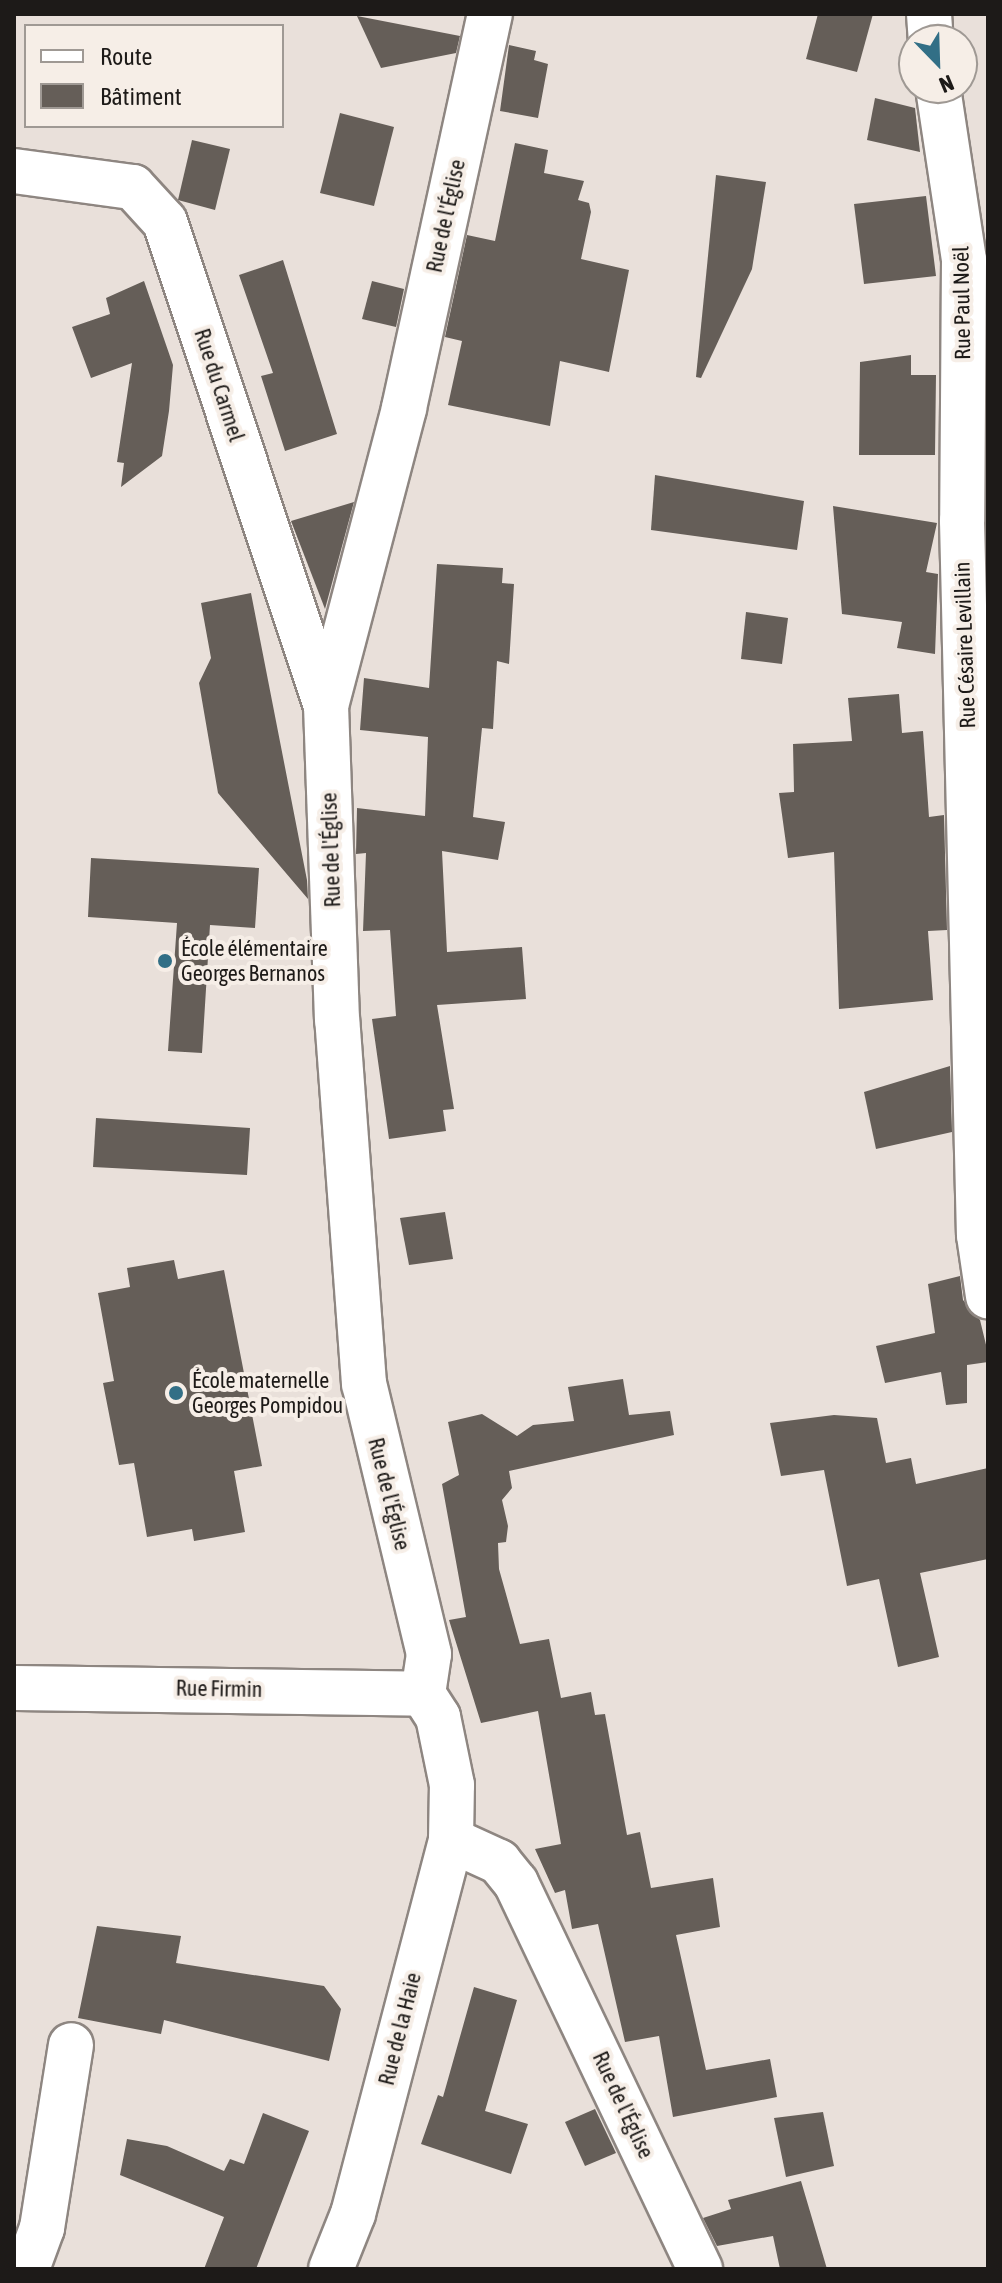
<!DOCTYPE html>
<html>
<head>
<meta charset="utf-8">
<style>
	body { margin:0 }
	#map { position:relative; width:1002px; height:2283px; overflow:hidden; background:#e9e0da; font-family:"Asap Condensed",sans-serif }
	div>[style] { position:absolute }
	.building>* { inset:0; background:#655e58 }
	.roads { filter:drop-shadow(2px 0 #8e8681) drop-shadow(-2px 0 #8e8681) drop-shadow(0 2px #8e8681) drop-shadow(0 -2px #8e8681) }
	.minor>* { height:44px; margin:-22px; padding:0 22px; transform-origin:22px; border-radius:22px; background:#fff }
	.dots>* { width:22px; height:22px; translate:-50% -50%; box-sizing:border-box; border:4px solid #f6eee7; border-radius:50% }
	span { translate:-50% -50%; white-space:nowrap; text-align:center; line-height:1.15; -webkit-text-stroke:8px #f6eee7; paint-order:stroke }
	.street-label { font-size:22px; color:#1d1a18 }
	.poi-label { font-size:22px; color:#1d1a18 }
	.left { translate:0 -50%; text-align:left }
	.frame { position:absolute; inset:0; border:16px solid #1d1a18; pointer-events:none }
	.legend { position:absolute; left:24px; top:24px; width:260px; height:104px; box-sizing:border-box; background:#f6eee7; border:2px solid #9f9994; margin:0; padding:10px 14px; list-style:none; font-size:24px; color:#1d1a18 }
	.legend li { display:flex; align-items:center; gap:16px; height:40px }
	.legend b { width:40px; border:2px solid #9f9994 }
	.north { position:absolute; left:898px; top:24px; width:80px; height:80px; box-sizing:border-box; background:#f6eee7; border:2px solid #9f9994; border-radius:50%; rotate:157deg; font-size:22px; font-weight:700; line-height:32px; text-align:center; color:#1d1a18 }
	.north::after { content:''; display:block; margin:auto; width:28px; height:36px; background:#326f86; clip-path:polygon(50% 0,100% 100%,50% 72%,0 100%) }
</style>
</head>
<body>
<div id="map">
	<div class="building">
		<i style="clip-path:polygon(818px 14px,873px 14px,857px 72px,806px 59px)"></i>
		<i style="clip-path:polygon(357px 16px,460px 36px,456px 53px,381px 68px)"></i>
		<i style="clip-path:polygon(509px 45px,536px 51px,534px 60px,548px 64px,538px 118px,500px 111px)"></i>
		<i style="clip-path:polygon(875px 98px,915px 108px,920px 152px,867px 140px)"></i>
		<i style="clip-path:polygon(340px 113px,394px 127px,374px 206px,320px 193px)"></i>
		<i style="clip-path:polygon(192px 140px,230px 149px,215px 210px,178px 200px)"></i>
		<i style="clip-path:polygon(515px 143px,548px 150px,544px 173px,584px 181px,578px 200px,589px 203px,591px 212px,581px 259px,629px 270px,609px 372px,560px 361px,550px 426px,448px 405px,462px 341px,445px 337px,467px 235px,495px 241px)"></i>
		<i style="clip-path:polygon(716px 175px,766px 182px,752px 269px,701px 378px,696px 377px)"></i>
		<i style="clip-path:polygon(926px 196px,936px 276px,864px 284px,854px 204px)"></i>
		<i style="clip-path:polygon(283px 260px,337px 434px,285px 451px,261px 376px,273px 373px,239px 275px)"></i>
		<i style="clip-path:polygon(144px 281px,173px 365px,169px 411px,162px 456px,121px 487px,124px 463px,117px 462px,132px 363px,91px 378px,72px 327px,110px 314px,106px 298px)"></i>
		<i style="clip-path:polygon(372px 281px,404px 289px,396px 327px,362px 319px)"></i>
		<i style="clip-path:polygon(911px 355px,911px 375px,936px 375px,935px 455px,859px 455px,860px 362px)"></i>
		<i style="clip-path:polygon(655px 475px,804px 501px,797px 550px,651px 530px)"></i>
		<i style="clip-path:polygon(354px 502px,325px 609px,291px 521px)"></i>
		<i style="clip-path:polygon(833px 506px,937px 523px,926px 572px,938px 574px,935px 654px,897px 648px,902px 622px,842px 614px)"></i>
		<i style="clip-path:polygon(437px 564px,503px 568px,502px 583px,514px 584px,509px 664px,497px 661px,493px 729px,482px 728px,473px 817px,505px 822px,498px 860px,442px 851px,447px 952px,522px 947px,526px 999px,437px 1005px,454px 1109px,443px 1110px,446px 1131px,389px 1139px,372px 1019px,396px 1016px,390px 930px,363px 931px,366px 853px,356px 854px,357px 808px,425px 816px,428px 737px,360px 730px,364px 678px,429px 688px)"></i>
		<i style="clip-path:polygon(251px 593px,307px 880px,308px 899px,218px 793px,199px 683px,211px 658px,201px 603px)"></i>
		<i style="clip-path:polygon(746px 612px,788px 618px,782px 664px,741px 659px)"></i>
		<i style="clip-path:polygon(899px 694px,902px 733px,923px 731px,929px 817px,944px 815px,947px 930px,928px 931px,933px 1000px,839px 1009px,834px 852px,788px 858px,779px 793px,794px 792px,793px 744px,852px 741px,848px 698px)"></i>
		<i style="clip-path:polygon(91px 858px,259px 868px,255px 928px,210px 925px,202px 1053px,168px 1051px,177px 923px,88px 917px)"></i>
		<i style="clip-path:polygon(950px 1066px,952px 1132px,876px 1149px,864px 1092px)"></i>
		<i style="clip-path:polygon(96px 1118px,250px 1128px,247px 1175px,93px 1167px)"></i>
		<i style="clip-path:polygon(445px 1212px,453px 1259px,409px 1265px,400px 1218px)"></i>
		<i style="clip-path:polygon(174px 1260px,178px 1279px,224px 1270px,262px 1466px,234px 1471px,245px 1532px,194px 1541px,192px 1529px,147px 1537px,134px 1463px,119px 1465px,103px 1383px,114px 1381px,98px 1293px,130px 1287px,127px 1268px)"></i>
		<i style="clip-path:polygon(960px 1276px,963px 1300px,980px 1320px,988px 1353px,988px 1362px,967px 1365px,967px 1403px,946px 1405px,941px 1372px,885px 1383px,876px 1346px,935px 1333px,928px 1284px)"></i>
		<i style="clip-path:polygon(623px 1379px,629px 1415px,670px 1411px,674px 1435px,509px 1471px,512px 1488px,502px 1500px,508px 1526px,506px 1542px,498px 1543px,499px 1569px,520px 1644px,549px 1639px,561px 1698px,591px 1692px,595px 1715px,605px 1714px,627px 1835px,640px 1832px,651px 1888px,713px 1878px,720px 1927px,676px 1935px,706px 2070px,770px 2059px,777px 2097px,673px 2117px,659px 2036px,625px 2042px,598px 1924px,572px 1929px,565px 1890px,555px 1893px,535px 1849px,561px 1844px,538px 1711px,481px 1723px,449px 1620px,466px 1617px,442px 1484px,459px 1475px,448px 1422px,482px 1414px,517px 1436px,533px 1425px,574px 1421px,568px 1387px)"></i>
		<i style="clip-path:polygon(834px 1415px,877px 1418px,886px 1463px,911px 1458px,916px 1484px,988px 1468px,988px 1559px,920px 1573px,939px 1657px,898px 1667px,879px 1579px,847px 1586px,824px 1470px,781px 1476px,770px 1423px)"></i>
		<i style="clip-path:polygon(97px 1926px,181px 1936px,176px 1963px,324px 1986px,341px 2009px,329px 2061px,164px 2020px,161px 2034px,78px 2018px)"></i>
		<i style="clip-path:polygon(474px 1987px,517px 2000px,485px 2111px,528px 2124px,511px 2174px,421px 2144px,438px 2095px,443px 2097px)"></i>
		<i style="clip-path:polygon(595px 2109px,616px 2153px,585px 2166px,565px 2122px)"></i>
		<i style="clip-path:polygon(823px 2112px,834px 2166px,786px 2177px,774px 2118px)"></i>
		<i style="clip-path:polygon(263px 2113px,309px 2131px,256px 2269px,204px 2269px,224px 2217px,120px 2175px,127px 2139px,167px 2146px,224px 2171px,230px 2159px,244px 2164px)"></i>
		<i style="clip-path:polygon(801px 2181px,827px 2269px,780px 2269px,773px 2236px,717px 2246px,703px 2218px,731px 2209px,728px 2200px)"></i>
	</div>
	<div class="roads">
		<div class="minor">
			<i style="left:929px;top:14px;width:26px;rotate:86deg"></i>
			<i style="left:938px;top:88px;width:174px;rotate:81.4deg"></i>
			<i style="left:964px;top:260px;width:261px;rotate:90.4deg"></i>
			<i style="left:962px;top:521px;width:714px;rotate:88.64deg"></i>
			<i style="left:979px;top:1235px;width:62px;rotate:81.6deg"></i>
			<i style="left:14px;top:171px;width:120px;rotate:7.7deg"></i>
			<i style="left:133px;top:187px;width:47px;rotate:47.6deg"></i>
			<i style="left:165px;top:222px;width:510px;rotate:71.6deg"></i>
			<i style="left:14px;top:1688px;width:409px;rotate:0.8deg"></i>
			<i style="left:451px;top:1840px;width:53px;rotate:24.6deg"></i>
			<i style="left:499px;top:1862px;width:27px;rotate:51deg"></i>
			<i style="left:516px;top:1883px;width:428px;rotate:64.5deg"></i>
			<i style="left:27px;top:2269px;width:44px;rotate:-69.9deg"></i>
			<i style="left:42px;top:2228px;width:185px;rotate:-81deg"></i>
			<i style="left:331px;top:2269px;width:59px;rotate:-68.2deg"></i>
			<i style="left:353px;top:2214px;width:387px;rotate:-75.3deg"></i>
			<i style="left:451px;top:1840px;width:55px;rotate:-89deg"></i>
			<i style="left:452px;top:1785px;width:69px;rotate:-101.6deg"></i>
			<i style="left:438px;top:1717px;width:27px;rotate:-123deg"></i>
			<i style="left:423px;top:1694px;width:40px;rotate:-81.5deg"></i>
			<i style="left:429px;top:1654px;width:278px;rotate:-103.5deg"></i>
			<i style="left:364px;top:1384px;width:365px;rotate:-94.2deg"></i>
			<i style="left:337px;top:1020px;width:314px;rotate:-92deg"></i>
			<i style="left:326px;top:706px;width:308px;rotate:-75.3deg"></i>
			<i style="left:404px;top:408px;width:403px;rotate:-77.7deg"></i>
		</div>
	</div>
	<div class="dots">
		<i style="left:165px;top:961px;background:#326f86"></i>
		<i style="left:176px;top:1393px;background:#326f86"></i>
	</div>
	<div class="street-label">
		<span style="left:446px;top:216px;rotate:-78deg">Rue de l'Église</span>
		<span style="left:962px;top:303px;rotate:-91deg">Rue Paul Noël</span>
		<span style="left:219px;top:385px;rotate:72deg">Rue du Carmel</span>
		<span style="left:965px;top:645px;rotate:-92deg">Rue Césaire Levillain</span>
		<span style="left:331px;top:850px;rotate:-92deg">Rue de l'Église</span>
		<span style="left:389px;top:1494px;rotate:76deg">Rue de l'Église</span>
		<span style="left:219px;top:1689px;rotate:1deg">Rue Firmin</span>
		<span style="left:400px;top:2029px;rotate:-76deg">Rue de la Haie</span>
		<span style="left:623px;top:2105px;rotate:65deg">Rue de l'Église</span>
	</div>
	<div class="poi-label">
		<span class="left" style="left:181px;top:961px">École élémentaire<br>Georges Bernanos</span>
		<span class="left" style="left:192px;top:1393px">École maternelle<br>Georges Pompidou</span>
	</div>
	<div class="frame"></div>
	<ul class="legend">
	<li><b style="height:10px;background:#fff"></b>Route</li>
	<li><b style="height:22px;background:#655e58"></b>Bâtiment</li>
	</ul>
	<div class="north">N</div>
</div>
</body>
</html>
